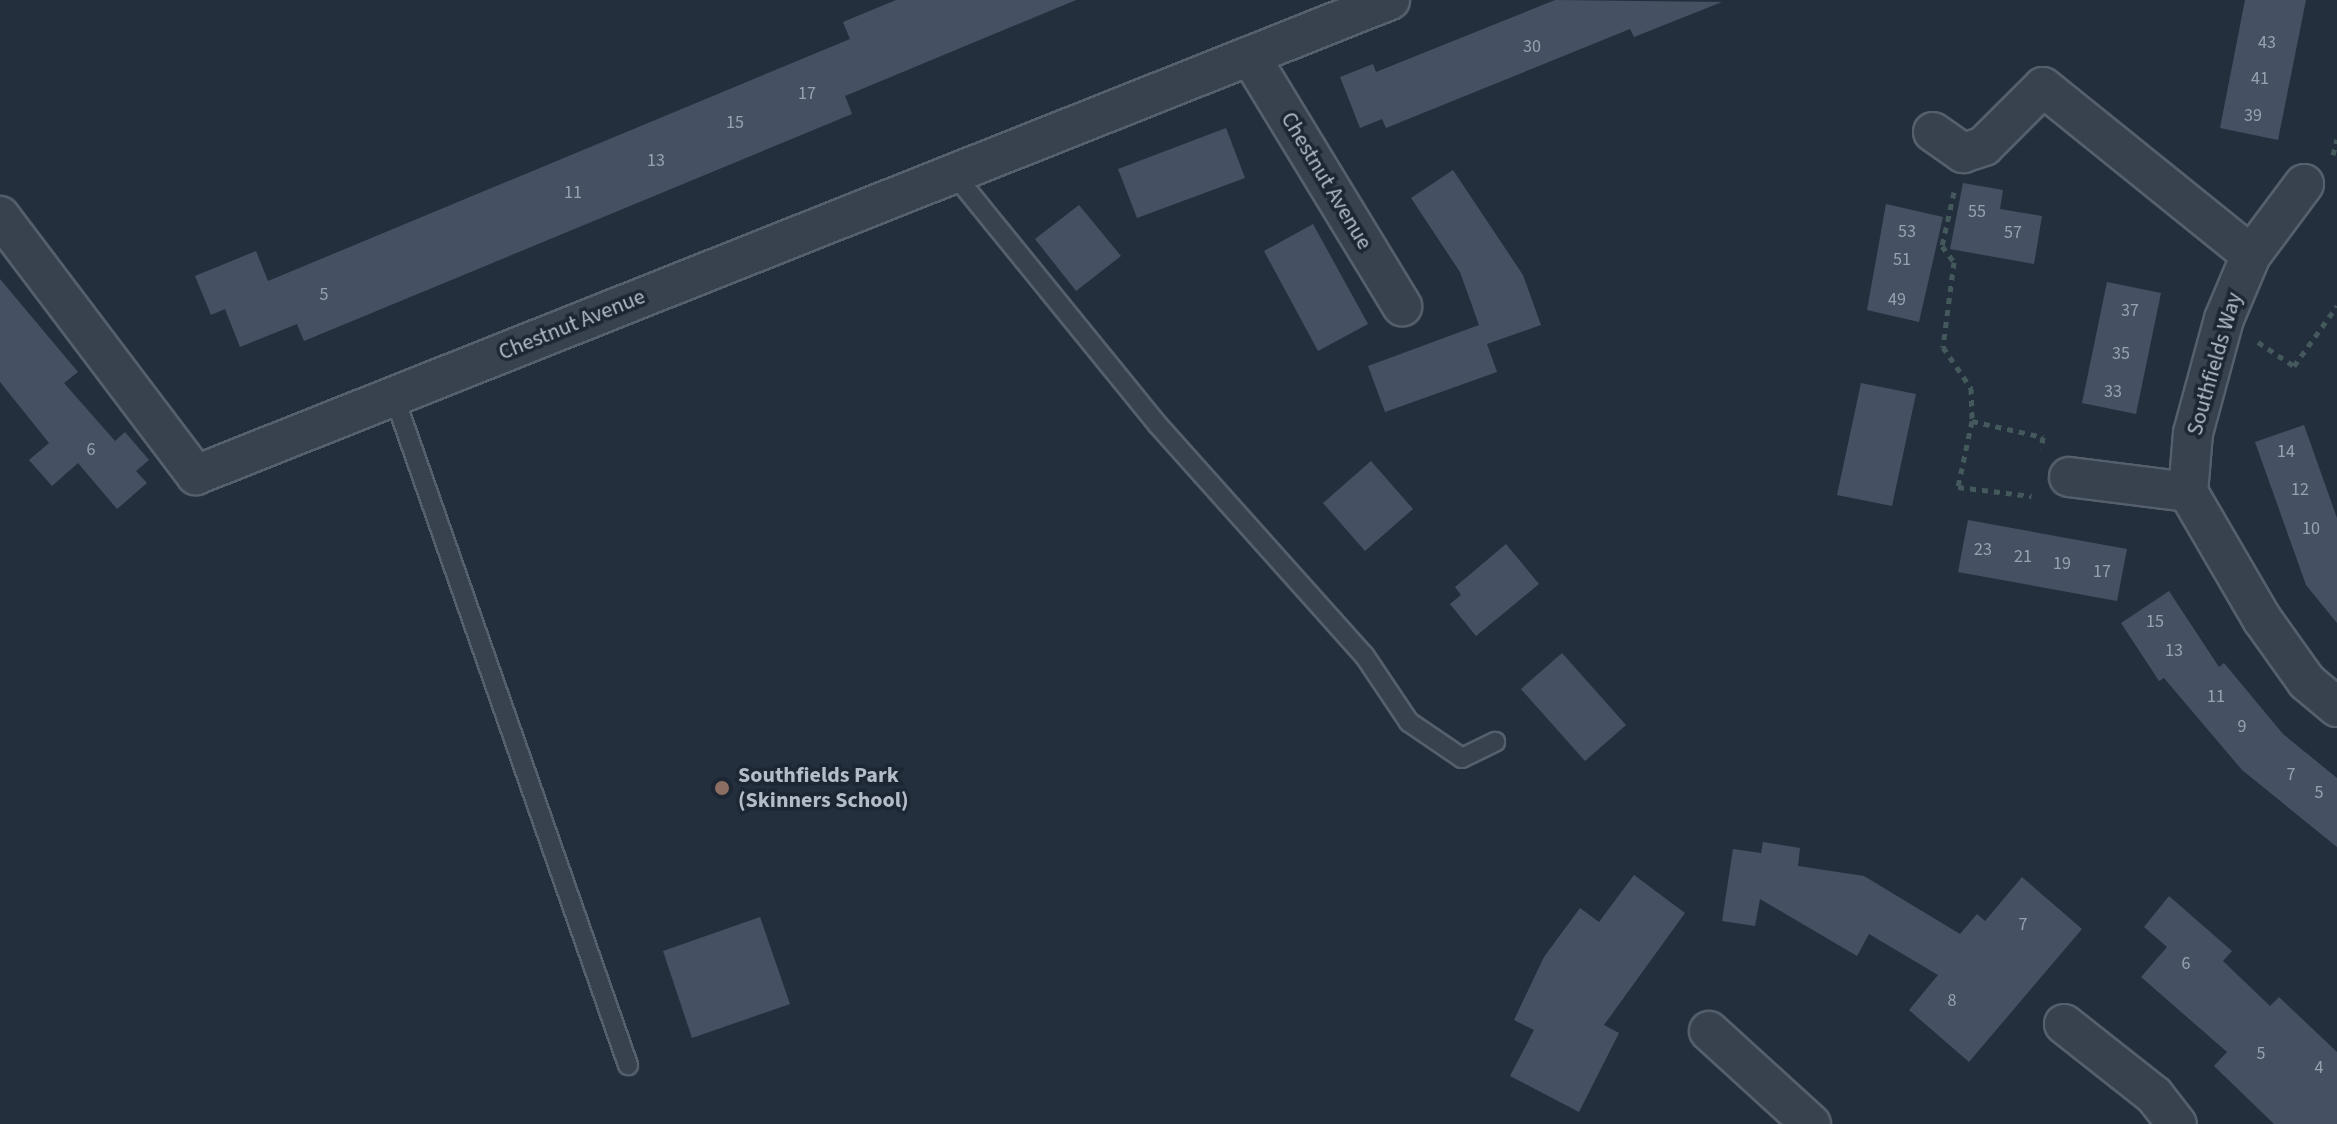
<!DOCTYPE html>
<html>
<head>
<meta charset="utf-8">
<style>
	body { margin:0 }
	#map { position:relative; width:2337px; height:1124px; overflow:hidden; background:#242f3e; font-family:"Source Sans 3",sans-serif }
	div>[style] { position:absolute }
	.building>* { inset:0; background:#455162 }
	.path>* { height:5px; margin-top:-2.5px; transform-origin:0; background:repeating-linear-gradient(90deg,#44595c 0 6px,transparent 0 12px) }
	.roads { filter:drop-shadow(2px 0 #565f6c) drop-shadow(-2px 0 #565f6c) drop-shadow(0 2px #565f6c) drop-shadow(0 -2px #565f6c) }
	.service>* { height:18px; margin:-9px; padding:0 9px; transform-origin:9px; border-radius:9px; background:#38414e }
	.minor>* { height:38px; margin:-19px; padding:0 19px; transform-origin:19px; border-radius:19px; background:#38414e }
	.dots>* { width:22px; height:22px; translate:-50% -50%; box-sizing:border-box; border:4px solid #1d2633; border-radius:50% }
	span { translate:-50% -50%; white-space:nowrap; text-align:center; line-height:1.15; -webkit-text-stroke:7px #1d2633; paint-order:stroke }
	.number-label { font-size:18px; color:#98a1af }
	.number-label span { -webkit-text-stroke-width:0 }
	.street-label { font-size:22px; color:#b4bcc9 }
	.poi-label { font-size:22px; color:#b4bcc9; font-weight:700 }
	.left { translate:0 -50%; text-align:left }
</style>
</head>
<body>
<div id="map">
	<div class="building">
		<i style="clip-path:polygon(896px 0,1076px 0,845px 96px,852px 114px,304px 341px,297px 324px,240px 347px,225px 309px,211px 315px,195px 276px,256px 251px,268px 281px,850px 39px,843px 22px)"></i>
		<i style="clip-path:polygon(1555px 0,1722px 2px,1634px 37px,1630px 29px,1386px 128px,1382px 119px,1360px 128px,1340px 77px,1373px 64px,1376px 72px)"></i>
		<i style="clip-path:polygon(2245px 0,2306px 0,2278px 140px,2220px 128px)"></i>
		<i style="clip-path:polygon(1226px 128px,1245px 178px,1137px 218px,1118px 169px)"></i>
		<i style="clip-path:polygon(1453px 170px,1523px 275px,1541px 325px,1487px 344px,1497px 372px,1385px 412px,1368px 366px,1479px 325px,1460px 272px,1411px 198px)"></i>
		<i style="clip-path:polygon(1963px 183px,2003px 190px,2000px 209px,2042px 216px,2034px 264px,1950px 249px)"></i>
		<i style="clip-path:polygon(1886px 204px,1943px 217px,1919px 322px,1867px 310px)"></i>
		<i style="clip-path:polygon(1079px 205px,1121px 256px,1076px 291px,1035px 239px)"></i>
		<i style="clip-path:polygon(1313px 224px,1368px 324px,1318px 351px,1264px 251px)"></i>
		<i style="clip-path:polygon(0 279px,78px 372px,64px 383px,115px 441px,125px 432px,149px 460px,136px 471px,147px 483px,117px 509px,78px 463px,52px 486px,29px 460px,49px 443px,0 382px)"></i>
		<i style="clip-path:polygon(2107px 282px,2161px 293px,2136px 414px,2082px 403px)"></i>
		<i style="clip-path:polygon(1861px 383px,1916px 394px,1892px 506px,1837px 495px)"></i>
		<i style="clip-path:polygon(2304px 425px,2337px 518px,2337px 623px,2306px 585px,2255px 442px)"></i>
		<i style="clip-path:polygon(1371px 461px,1413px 509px,1365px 551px,1323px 503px)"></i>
		<i style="clip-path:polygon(1968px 520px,2127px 549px,2117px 601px,1958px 572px)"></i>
		<i style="clip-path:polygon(1506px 544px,1539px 584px,1476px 636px,1450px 604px,1461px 595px,1455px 587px)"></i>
		<i style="clip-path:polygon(2169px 591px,2219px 667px,2224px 663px,2283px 734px,2337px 778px,2337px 847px,2242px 770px,2164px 678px,2159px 681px,2121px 623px)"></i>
		<i style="clip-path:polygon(1562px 653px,1626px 725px,1585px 761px,1521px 689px)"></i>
		<i style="clip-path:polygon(1763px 842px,1800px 848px,1798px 866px,1864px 876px,1960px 934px,1977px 914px,1985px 921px,2022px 877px,2082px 929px,1969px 1062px,1909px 1010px,1938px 975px,1869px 934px,1857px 956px,1760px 899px,1755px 926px,1722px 921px,1733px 849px,1761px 853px)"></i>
		<i style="clip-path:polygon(1634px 875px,1685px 913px,1604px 1025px,1619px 1033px,1579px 1112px,1510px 1076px,1534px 1030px,1514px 1020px,1544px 957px,1580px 908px,1599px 922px)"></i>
		<i style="clip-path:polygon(2169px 896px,2232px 951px,2223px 961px,2270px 1006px,2279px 997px,2337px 1052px,2337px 1124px,2274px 1124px,2214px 1066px,2227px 1052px,2141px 977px,2167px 947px,2144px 927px)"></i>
		<i style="clip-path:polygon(760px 917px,790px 1004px,692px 1038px,663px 951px)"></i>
	</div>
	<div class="path">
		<i style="left:2333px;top:155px;width:16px;rotate:-76deg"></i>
		<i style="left:1954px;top:192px;width:55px;rotate:102.5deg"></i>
		<i style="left:1942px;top:246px;width:20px;rotate:53deg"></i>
		<i style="left:1954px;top:262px;width:86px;rotate:97.4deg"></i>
		<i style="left:1943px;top:347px;width:50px;rotate:55.7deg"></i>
		<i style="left:1971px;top:388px;width:33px;rotate:88deg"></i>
		<i style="left:1972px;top:421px;width:67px;rotate:102deg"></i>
		<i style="left:1958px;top:487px;width:74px;rotate:7deg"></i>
		<i style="left:2258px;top:342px;width:43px;rotate:33.7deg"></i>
		<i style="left:2294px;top:366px;width:74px;rotate:-54.4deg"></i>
		<i style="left:1972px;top:421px;width:73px;rotate:12.7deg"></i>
		<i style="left:2043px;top:437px;width:12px;rotate:99deg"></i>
	</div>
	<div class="roads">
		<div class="service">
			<i style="left:954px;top:174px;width:323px;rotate:50.9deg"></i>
			<i style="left:1158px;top:425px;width:309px;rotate:48.2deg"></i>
			<i style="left:1364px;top:655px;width:81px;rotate:56.1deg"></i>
			<i style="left:1409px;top:722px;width:64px;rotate:34.2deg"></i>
			<i style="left:1462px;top:758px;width:37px;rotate:-26deg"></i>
			<i style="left:394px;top:396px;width:709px;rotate:70.72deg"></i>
		</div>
		<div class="minor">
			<i style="left:1250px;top:56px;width:293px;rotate:58.7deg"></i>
			<i style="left:1933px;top:132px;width:37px;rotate:35deg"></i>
			<i style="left:1963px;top:153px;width:22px;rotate:-18deg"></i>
			<i style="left:1984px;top:146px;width:83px;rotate:-45deg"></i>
			<i style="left:2043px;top:87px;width:267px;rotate:38.9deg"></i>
			<i style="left:2304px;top:184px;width:89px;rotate:126.7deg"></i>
			<i style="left:2251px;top:255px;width:69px;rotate:112.9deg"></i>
			<i style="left:2224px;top:319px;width:118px;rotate:105.2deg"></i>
			<i style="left:2193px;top:433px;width:59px;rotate:94.8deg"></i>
			<i style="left:2188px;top:492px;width:147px;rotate:59.8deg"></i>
			<i style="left:2262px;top:619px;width:77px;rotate:54.5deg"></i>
			<i style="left:2307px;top:682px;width:39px;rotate:40deg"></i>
			<i style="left:0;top:216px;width:325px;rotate:52.9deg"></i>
			<i style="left:196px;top:475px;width:1285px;rotate:-21.69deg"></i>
			<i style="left:2069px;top:477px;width:120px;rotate:7.2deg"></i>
			<i style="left:2064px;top:1024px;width:115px;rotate:38.3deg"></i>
			<i style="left:2154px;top:1095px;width:37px;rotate:52deg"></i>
			<i style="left:1709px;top:1031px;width:138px;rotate:42.4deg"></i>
		</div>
	</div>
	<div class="dots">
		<i style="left:722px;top:788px;background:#8d6e63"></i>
	</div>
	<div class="number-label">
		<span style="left:2267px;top:43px">43</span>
		<span style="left:1532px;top:47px">30</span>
		<span style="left:2260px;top:79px">41</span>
		<span style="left:807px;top:94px">17</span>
		<span style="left:2253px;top:116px">39</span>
		<span style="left:735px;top:123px">15</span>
		<span style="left:656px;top:161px">13</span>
		<span style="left:573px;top:193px">11</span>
		<span style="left:1977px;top:212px">55</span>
		<span style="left:1907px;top:232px">53</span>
		<span style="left:2013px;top:233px">57</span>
		<span style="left:1902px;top:260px">51</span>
		<span style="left:324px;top:295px">5</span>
		<span style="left:1897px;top:300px">49</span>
		<span style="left:2130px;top:311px">37</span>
		<span style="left:2121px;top:354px">35</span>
		<span style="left:2113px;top:392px">33</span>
		<span style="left:91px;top:450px">6</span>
		<span style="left:2286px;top:452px">14</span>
		<span style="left:2300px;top:490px">12</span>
		<span style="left:2311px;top:529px">10</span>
		<span style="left:1983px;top:550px">23</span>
		<span style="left:2023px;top:557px">21</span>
		<span style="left:2062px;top:564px">19</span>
		<span style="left:2102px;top:572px">17</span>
		<span style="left:2155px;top:622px">15</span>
		<span style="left:2174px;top:651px">13</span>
		<span style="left:2216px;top:697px">11</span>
		<span style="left:2242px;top:727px">9</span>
		<span style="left:2291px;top:775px">7</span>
		<span style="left:2319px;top:793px">5</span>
		<span style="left:2023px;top:925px">7</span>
		<span style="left:2186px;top:964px">6</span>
		<span style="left:1952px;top:1001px">8</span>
		<span style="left:2261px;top:1054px">5</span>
		<span style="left:2319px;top:1068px">4</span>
	</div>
	<div class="street-label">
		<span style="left:1326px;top:181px;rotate:59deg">Chestnut Avenue</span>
		<span style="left:572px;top:325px;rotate:-22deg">Chestnut Avenue</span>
		<span style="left:2215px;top:364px;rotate:-74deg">Southfields Way</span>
	</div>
	<div class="poi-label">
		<span class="left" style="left:738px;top:788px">Southfields Park<br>(Skinners School)</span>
	</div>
</div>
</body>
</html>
